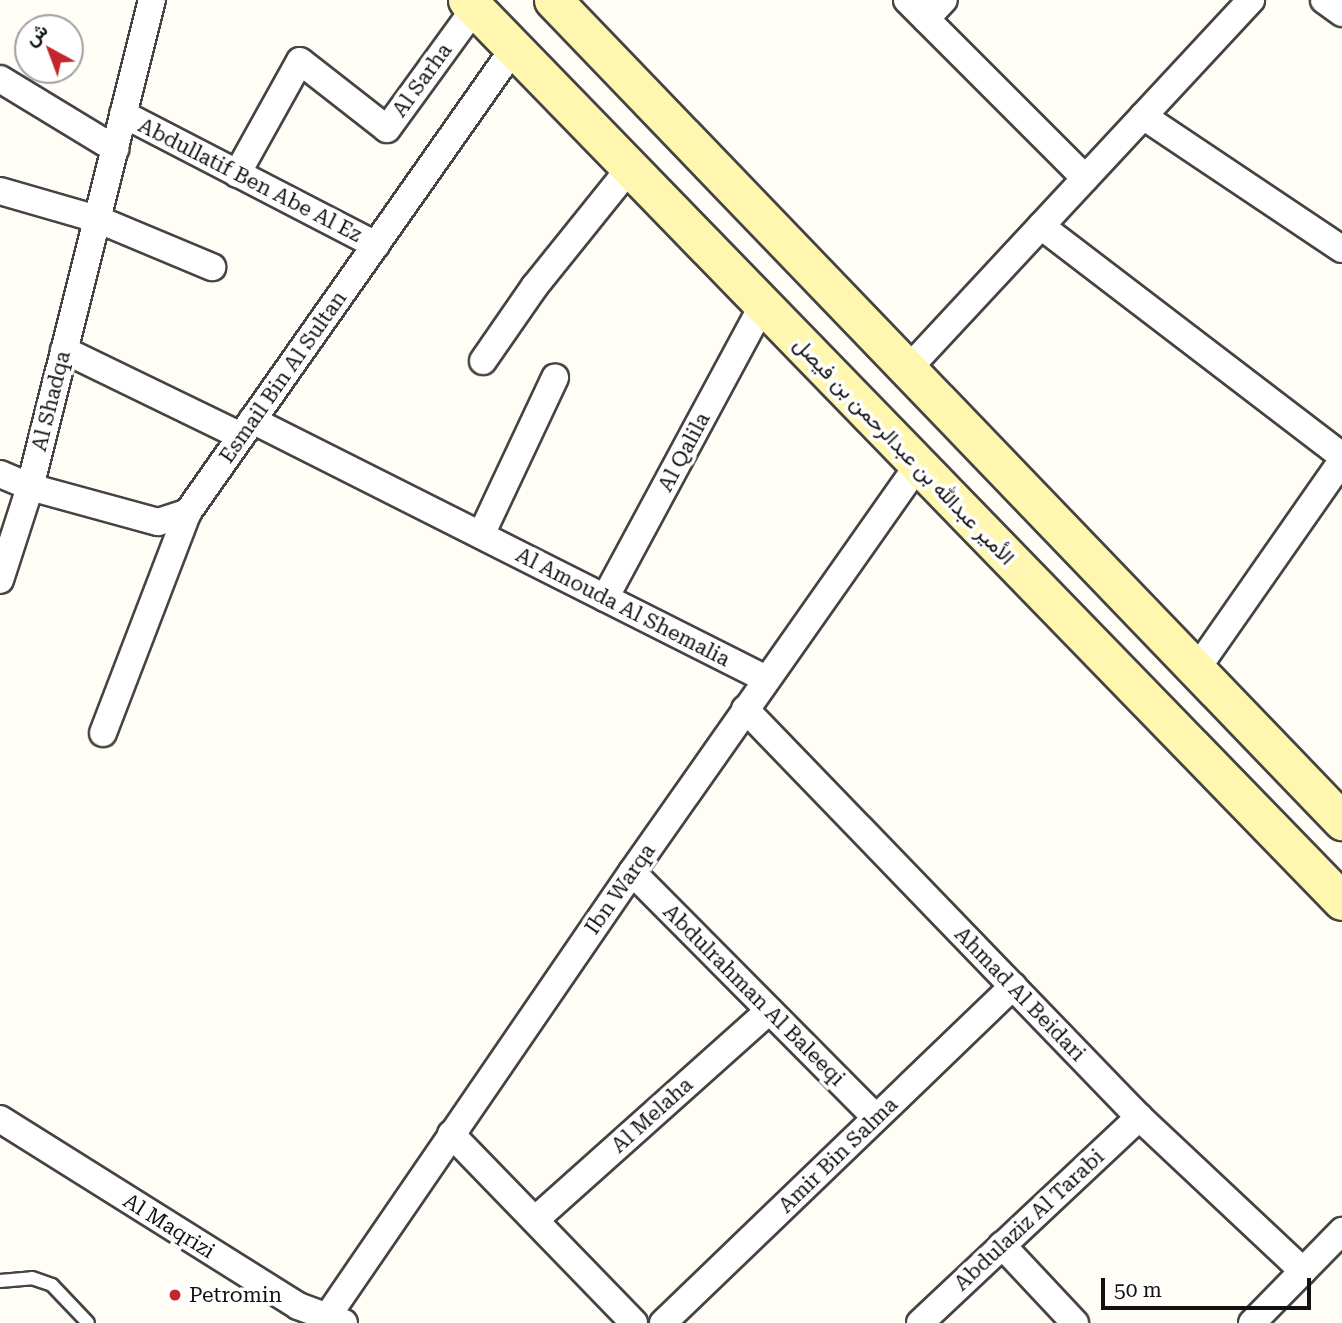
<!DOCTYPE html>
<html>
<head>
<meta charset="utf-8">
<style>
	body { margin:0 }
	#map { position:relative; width:1342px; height:1323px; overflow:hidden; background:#fffdf5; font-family:"Roboto Serif",Vazirmatn,serif }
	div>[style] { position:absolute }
	.roads { filter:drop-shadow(2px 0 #444) drop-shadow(-2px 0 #444) drop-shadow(0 2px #444) drop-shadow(0 -2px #444) }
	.service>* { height:12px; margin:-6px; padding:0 6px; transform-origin:6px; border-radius:6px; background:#fff }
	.minor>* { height:26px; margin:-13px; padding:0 13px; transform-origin:13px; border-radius:13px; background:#fff }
	.secondary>* { height:37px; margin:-18.5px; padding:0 18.5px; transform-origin:18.5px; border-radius:18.5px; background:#fff6b0 }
	.dots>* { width:19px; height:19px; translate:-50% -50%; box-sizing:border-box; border:4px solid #fff; border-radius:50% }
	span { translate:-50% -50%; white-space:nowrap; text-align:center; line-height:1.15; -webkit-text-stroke:7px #fff; paint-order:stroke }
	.street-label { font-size:21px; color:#111 }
	.poi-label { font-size:21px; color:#111 }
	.left { translate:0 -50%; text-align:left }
	.north { position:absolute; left:14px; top:14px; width:70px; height:70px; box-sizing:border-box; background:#fff; border:2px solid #a0a0a0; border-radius:50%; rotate:319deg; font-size:19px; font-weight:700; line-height:28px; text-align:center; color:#111 }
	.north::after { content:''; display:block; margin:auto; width:24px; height:32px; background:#c4262e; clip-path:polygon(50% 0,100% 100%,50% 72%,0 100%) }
	.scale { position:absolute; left:1101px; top:1278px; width:210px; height:32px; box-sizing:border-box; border:4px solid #111; border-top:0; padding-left:9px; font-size:21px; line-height:24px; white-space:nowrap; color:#111; -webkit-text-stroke:5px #fff; paint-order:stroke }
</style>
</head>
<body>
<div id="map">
	<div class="roads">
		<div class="service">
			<i style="left:0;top:1281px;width:32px;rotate:-5deg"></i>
			<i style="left:32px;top:1278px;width:21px;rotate:19deg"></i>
			<i style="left:52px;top:1285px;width:52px;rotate:46.5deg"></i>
		</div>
		<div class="minor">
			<i style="left:907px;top:0;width:252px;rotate:45deg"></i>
			<i style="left:1324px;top:0;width:22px;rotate:36deg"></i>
			<i style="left:926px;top:19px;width:26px;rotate:-47deg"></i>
			<i style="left:0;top:79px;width:135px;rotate:31.3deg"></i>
			<i style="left:123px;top:114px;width:285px;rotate:27.4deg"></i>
			<i style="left:1143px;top:116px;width:239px;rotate:33.8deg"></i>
			<i style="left:237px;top:174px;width:129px;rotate:-60.9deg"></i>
			<i style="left:300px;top:61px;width:110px;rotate:38deg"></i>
			<i style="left:387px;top:129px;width:150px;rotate:-54deg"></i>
			<i style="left:0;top:191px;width:101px;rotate:16.1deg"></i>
			<i style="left:97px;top:219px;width:125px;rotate:22.7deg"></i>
			<i style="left:1041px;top:226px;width:379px;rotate:37.4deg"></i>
			<i style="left:64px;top:350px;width:197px;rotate:25.9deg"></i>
			<i style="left:483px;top:361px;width:91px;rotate:-55.3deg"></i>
			<i style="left:535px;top:286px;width:151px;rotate:-51.2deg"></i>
			<i style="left:908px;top:369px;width:504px;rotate:-47.09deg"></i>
			<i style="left:252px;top:420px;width:576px;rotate:26.74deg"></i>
			<i style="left:0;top:474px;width:33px;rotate:23deg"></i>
			<i style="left:30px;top:487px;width:133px;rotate:15.3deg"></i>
			<i style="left:158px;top:522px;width:32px;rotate:-18deg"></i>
			<i style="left:481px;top:535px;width:174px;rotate:-64.8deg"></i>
			<i style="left:0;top:580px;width:98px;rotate:-72.1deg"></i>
			<i style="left:30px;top:487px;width:502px;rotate:-75.94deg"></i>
			<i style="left:605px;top:598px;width:333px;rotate:-61.7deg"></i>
			<i style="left:1196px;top:670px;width:255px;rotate:-55.1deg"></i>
			<i style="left:745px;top:709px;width:567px;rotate:46deg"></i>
			<i style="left:1139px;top:1117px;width:225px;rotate:43.2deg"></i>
			<i style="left:103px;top:733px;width:237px;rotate:-69deg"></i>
			<i style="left:188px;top:512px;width:567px;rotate:-54.91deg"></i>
			<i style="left:632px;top:872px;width:346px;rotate:45.2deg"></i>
			<i style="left:0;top:1119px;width:352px;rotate:32.1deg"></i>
			<i style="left:298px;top:1306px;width:49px;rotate:20.3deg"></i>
			<i style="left:451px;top:1134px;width:263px;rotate:45.9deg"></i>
			<i style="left:535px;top:1220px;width:314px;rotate:-41.8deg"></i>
			<i style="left:1002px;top:1245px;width:107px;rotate:46.9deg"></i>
			<i style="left:327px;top:1317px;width:539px;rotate:-55.57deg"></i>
			<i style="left:632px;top:872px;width:497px;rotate:-54.9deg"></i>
			<i style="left:663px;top:1323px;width:486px;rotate:-43.9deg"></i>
			<i style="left:920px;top:1323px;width:301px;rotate:-43.2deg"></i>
			<i style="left:1252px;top:1323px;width:129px;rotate:-45.6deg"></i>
		</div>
		<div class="secondary">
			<i style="left:467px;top:0;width:1256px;rotate:45.84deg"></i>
			<i style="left:553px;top:0;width:1139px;rotate:46.14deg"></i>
		</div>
	</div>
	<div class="dots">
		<i style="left:175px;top:1295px;background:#c4262e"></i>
	</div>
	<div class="street-label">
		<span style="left:422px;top:80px;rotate:-54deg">Al Sarha</span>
		<span style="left:250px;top:180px;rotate:27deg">Abdullatif Ben Abe Al Ez</span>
		<span style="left:283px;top:377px;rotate:-55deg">Esmail Bin Al Sultan</span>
		<span style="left:51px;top:401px;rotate:-76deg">Al Shadqa</span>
		<span style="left:904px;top:451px;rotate:46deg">الأمير عبدالله بن عبدالرحمن بن فيصل</span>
		<span style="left:684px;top:452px;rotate:-62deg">Al Qalila</span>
		<span style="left:623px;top:607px;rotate:27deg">Al Amouda Al Shemalia</span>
		<span style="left:620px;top:889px;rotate:-55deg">Ibn Warqa</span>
		<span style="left:1020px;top:994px;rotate:46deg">Ahmad Al Beidari</span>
		<span style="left:754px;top:995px;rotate:45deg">Abdulrahman Al Baleeqi</span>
		<span style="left:652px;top:1115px;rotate:-42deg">Al Melaha</span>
		<span style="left:838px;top:1155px;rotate:-44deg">Amir Bin Salma</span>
		<span style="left:1029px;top:1220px;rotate:-43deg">Abdulaziz Al Tarabi</span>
		<span style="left:169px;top:1226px;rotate:32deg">Al Maqrizi</span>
	</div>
	<div class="poi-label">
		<span class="left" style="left:189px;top:1295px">Petromin</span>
	</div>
	<div class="north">ش</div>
	<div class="scale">50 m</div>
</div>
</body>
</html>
